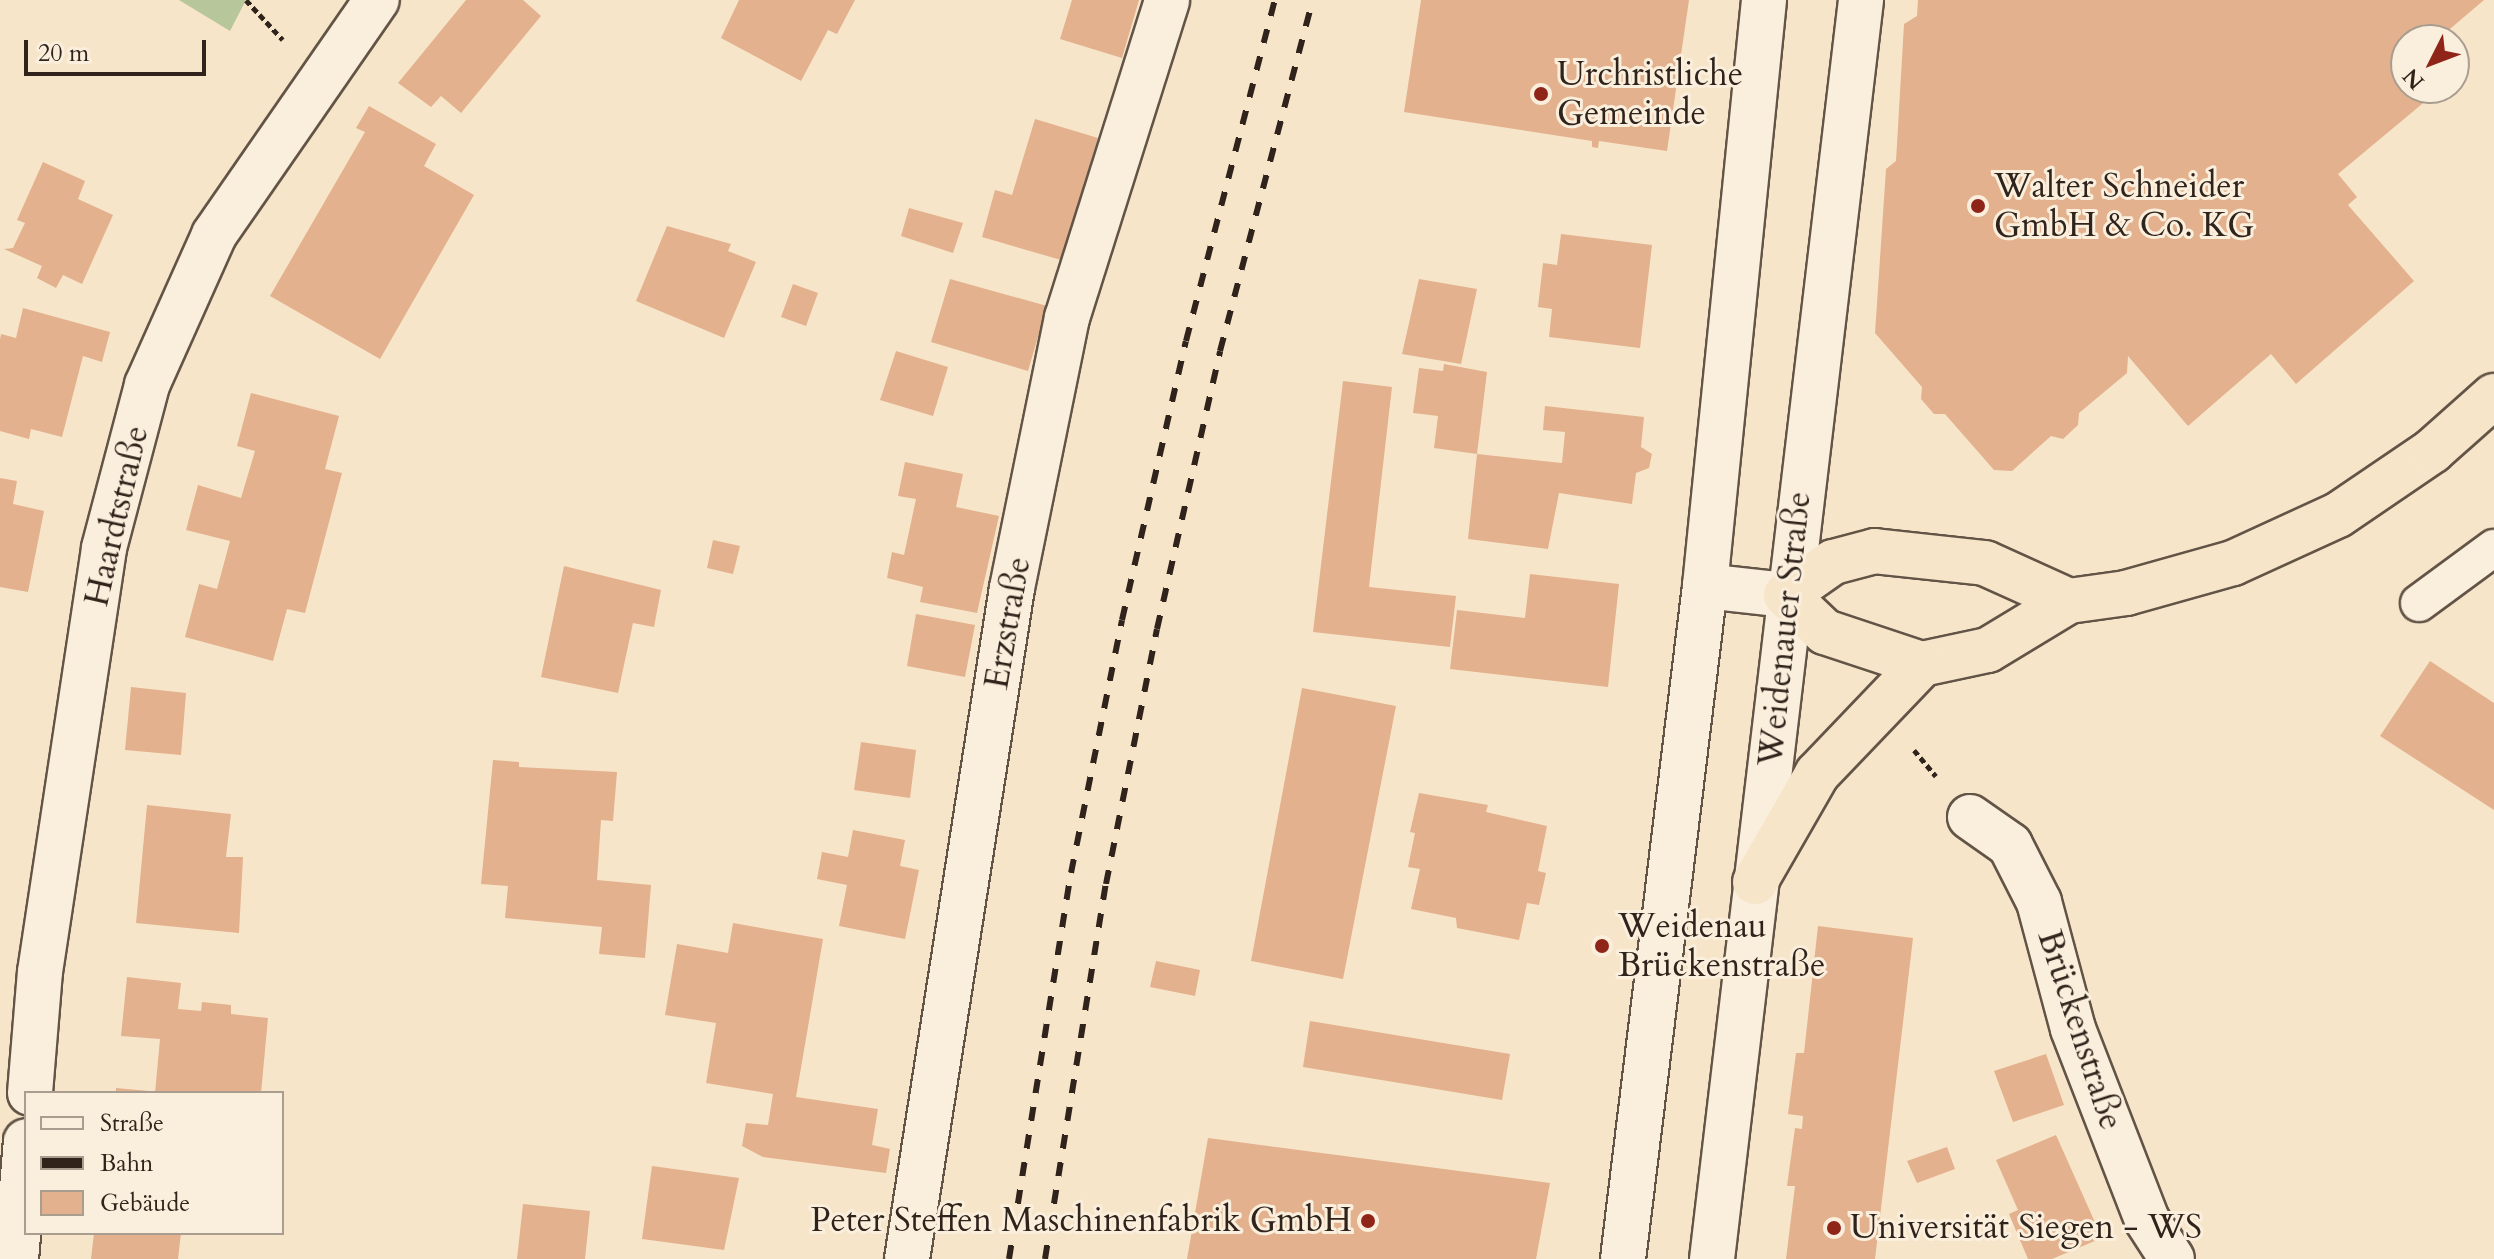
<!DOCTYPE html>
<html>
<head>
<meta charset="utf-8">
<style>
	body { margin:0 }
	#map { position:relative; width:2494px; height:1259px; overflow:hidden; background:#f7e5c9; font-family:Cardo,serif }
	div>[style] { position:absolute }
	.green>* { inset:0; background:#b7c69b }
	.building>* { inset:0; background:#e3b18d }
	.path>* { height:5px; margin-top:-2.5px; transform-origin:0; background:repeating-linear-gradient(90deg,#30231b 0 6px,transparent 0 10px) }
	.roads { filter:drop-shadow(2px 0 #625446) drop-shadow(-2px 0 #625446) drop-shadow(0 2px #625446) drop-shadow(0 -2px #625446) }
	.service>* { height:36px; margin:-18px; padding:0 18px; transform-origin:18px; border-radius:18px; background:#faeedc }
	.minor>* { height:44px; margin:-22px; padding:0 22px; transform-origin:22px; border-radius:22px; background:#faeedc }
	.secondary>* { height:44px; margin:-22px; padding:0 22px; transform-origin:22px; border-radius:22px; background:#faeedc }
	.trunk>* { height:44px; margin:-22px; padding:0 22px; transform-origin:22px; border-radius:22px; background:#f7e5c9 }
	.rail>* { height:6px; margin-top:-3px; transform-origin:0; background:repeating-linear-gradient(90deg,#30231b 0 14px,transparent 0 28px) }
	.dots>* { width:22px; height:22px; translate:-50% -50%; box-sizing:border-box; border:4px solid #faeedc; border-radius:50% }
	span { translate:-50% -50%; white-space:nowrap; text-align:center; line-height:1.15; -webkit-text-stroke:6px #faeedc; paint-order:stroke }
	.poi-label { font-size:34px; color:#30231b }
	.left { translate:0 -50%; text-align:left }
	.right { translate:-100% -50%; text-align:right }
	.street-label { font-size:34px; color:#30231b }
	.legend { position:absolute; left:24px; top:1091px; width:260px; height:144px; box-sizing:border-box; background:#faeedc; border:2px solid #a99d8f; margin:0; padding:10px 14px; list-style:none; font-size:24px; color:#30231b }
	.legend li { display:flex; align-items:center; gap:16px; height:40px }
	.legend b { width:40px; border:2px solid #a99d8f }
	.north { position:absolute; left:2390px; top:24px; width:80px; height:80px; box-sizing:border-box; background:#faeedc; border:2px solid #a99d8f; border-radius:50%; rotate:228deg; font-size:22px; font-weight:700; line-height:32px; text-align:center; color:#30231b }
	.north::after { content:''; display:block; margin:auto; width:28px; height:36px; background:#8f2418; clip-path:polygon(50% 0,100% 100%,50% 72%,0 100%) }
	.scale { position:absolute; left:24px; top:40px; width:182px; height:36px; box-sizing:border-box; border:4px solid #30231b; border-top:0; padding-left:10px; font-size:24px; line-height:28px; white-space:nowrap; color:#30231b; -webkit-text-stroke:6px #faeedc; paint-order:stroke }
</style>
</head>
<body>
<div id="map">
	<div class="green">
		<i style="clip-path:polygon(179px 0,246px 0,230px 31px)"></i>
	</div>
	<div class="building">
		<i style="clip-path:polygon(466px 0,523px 0,541px 16px,461px 113px,441px 96px,431px 107px,398px 83px)"></i>
		<i style="clip-path:polygon(739px 0,855px 0,837px 34px,828px 30px,801px 81px,721px 38px)"></i>
		<i style="clip-path:polygon(1072px 0,1139px 0,1122px 58px,1060px 39px)"></i>
		<i style="clip-path:polygon(1421px 0,1689px 0,1667px 151px,1599px 141px,1598px 148px,1592px 147px,1592px 141px,1404px 112px)"></i>
		<i style="clip-path:polygon(1918px 0,2484px 0,2437px 40px,2406px 40px,2406px 88px,2419px 88px,2428px 99px,2338px 174px,2357px 197px,2348px 205px,2414px 281px,2296px 384px,2271px 354px,2188px 426px,2128px 356px,2127px 373px,2079px 413px,2078px 425px,2063px 439px,2051px 436px,2012px 471px,1994px 470px,1945px 414px,1934px 414px,1921px 399px,1922px 387px,1875px 333px,1886px 169px,1896px 161px,1904px 24px,1917px 16px)"></i>
		<i style="clip-path:polygon(369px 106px,436px 144px,424px 166px,474px 195px,380px 359px,270px 296px,365px 132px,356px 128px)"></i>
		<i style="clip-path:polygon(1035px 119px,1098px 138px,1061px 260px,982px 237px,995px 190px,1012px 195px)"></i>
		<i style="clip-path:polygon(43px 162px,85px 181px,78px 199px,113px 215px,82px 284px,63px 275px,56px 288px,37px 278px,42px 266px,4px 249px,13px 248px,25px 223px,17px 220px)"></i>
		<i style="clip-path:polygon(909px 208px,963px 223px,953px 253px,901px 236px)"></i>
		<i style="clip-path:polygon(667px 226px,731px 244px,728px 251px,756px 262px,724px 338px,636px 301px)"></i>
		<i style="clip-path:polygon(1561px 234px,1652px 245px,1640px 348px,1549px 337px,1552px 309px,1538px 307px,1543px 263px,1557px 265px)"></i>
		<i style="clip-path:polygon(950px 279px,1047px 306px,1028px 371px,931px 342px)"></i>
		<i style="clip-path:polygon(1419px 279px,1477px 289px,1461px 364px,1402px 354px)"></i>
		<i style="clip-path:polygon(793px 284px,818px 293px,806px 326px,781px 317px)"></i>
		<i style="clip-path:polygon(23px 308px,110px 332px,102px 362px,83px 356px,62px 437px,31px 429px,29px 439px,0 431px,0 340px,1px 334px,16px 338px)"></i>
		<i style="clip-path:polygon(896px 351px,948px 367px,933px 416px,880px 400px)"></i>
		<i style="clip-path:polygon(1444px 364px,1487px 372px,1477px 454px,1434px 448px,1438px 416px,1413px 413px,1419px 368px,1443px 371px)"></i>
		<i style="clip-path:polygon(1343px 381px,1392px 387px,1369px 587px,1456px 596px,1450px 647px,1313px 632px)"></i>
		<i style="clip-path:polygon(251px 393px,339px 416px,325px 469px,342px 473px,305px 613px,287px 609px,273px 661px,185px 637px,199px 584px,217px 589px,230px 541px,186px 530px,198px 485px,241px 498px,255px 451px,237px 446px)"></i>
		<i style="clip-path:polygon(1545px 406px,1644px 417px,1641px 447px,1652px 454px,1649px 468px,1636px 473px,1632px 504px,1559px 493px,1548px 549px,1468px 539px,1477px 454px,1562px 463px,1565px 432px,1543px 430px)"></i>
		<i style="clip-path:polygon(905px 462px,963px 474px,956px 507px,999px 516px,977px 613px,920px 602px,923px 587px,887px 578px,892px 552px,904px 555px,916px 499px,898px 496px)"></i>
		<i style="clip-path:polygon(0 478px,17px 481px,13px 504px,44px 511px,28px 592px,0 587px)"></i>
		<i style="clip-path:polygon(713px 540px,740px 546px,733px 574px,707px 568px)"></i>
		<i style="clip-path:polygon(564px 566px,661px 590px,654px 627px,633px 623px,618px 693px,541px 677px)"></i>
		<i style="clip-path:polygon(1530px 574px,1619px 584px,1608px 687px,1450px 669px,1457px 610px,1525px 618px)"></i>
		<i style="clip-path:polygon(916px 614px,975px 625px,965px 677px,907px 666px)"></i>
		<i style="clip-path:polygon(2430px 661px,2494px 703px,2494px 810px,2380px 736px)"></i>
		<i style="clip-path:polygon(131px 687px,186px 693px,181px 755px,125px 750px)"></i>
		<i style="clip-path:polygon(1302px 688px,1396px 706px,1343px 979px,1251px 961px)"></i>
		<i style="clip-path:polygon(861px 742px,916px 750px,910px 798px,854px 790px)"></i>
		<i style="clip-path:polygon(493px 760px,519px 762px,519px 767px,617px 772px,613px 821px,601px 820px,597px 880px,651px 885px,645px 958px,599px 954px,602px 927px,505px 918px,508px 886px,481px 884px)"></i>
		<i style="clip-path:polygon(1419px 793px,1488px 805px,1486px 812px,1547px 826px,1538px 871px,1546px 873px,1539px 905px,1527px 903px,1519px 940px,1457px 928px,1456px 918px,1411px 909px,1420px 869px,1408px 867px,1415px 833px,1410px 832px)"></i>
		<i style="clip-path:polygon(147px 805px,231px 814px,226px 857px,243px 857px,239px 933px,136px 923px)"></i>
		<i style="clip-path:polygon(853px 830px,905px 840px,900px 866px,919px 870px,905px 939px,839px 926px,847px 885px,817px 879px,822px 852px,848px 857px)"></i>
		<i style="clip-path:polygon(733px 923px,823px 939px,796px 1097px,878px 1109px,872px 1145px,890px 1149px,886px 1173px,763px 1157px,742px 1146px,746px 1123px,768px 1125px,773px 1094px,706px 1083px,716px 1023px,665px 1015px,677px 944px,728px 953px)"></i>
		<i style="clip-path:polygon(1818px 926px,1913px 938px,1875px 1259px,1786px 1259px,1795px 1186px,1787px 1186px,1795px 1128px,1802px 1129px,1803px 1116px,1788px 1114px,1796px 1053px,1804px 1053px)"></i>
		<i style="clip-path:polygon(1156px 961px,1200px 970px,1195px 996px,1150px 987px)"></i>
		<i style="clip-path:polygon(127px 977px,181px 983px,178px 1009px,201px 1011px,202px 1002px,231px 1005px,231px 1014px,268px 1018px,261px 1093px,155px 1093px,160px 1039px,121px 1036px)"></i>
		<i style="clip-path:polygon(1310px 1021px,1510px 1054px,1502px 1100px,1303px 1067px)"></i>
		<i style="clip-path:polygon(2046px 1054px,2064px 1105px,2013px 1122px,1994px 1071px)"></i>
		<i style="clip-path:polygon(116px 1088px,149px 1091px,149px 1093px,116px 1093px)"></i>
		<i style="clip-path:polygon(2056px 1135px,2102px 1238px,2052px 1259px,2028px 1259px,2009px 1214px,2018px 1210px,1996px 1160px)"></i>
		<i style="clip-path:polygon(1208px 1138px,1550px 1183px,1536px 1259px,1187px 1259px)"></i>
		<i style="clip-path:polygon(1947px 1147px,1955px 1169px,1917px 1183px,1907px 1161px)"></i>
		<i style="clip-path:polygon(652px 1166px,739px 1178px,724px 1250px,642px 1239px)"></i>
		<i style="clip-path:polygon(523px 1204px,590px 1211px,585px 1259px,517px 1259px)"></i>
		<i style="clip-path:polygon(94px 1233px,181px 1233px,178px 1259px,91px 1259px)"></i>
	</div>
	<div class="path">
		<i style="left:246px;top:0;width:54px;rotate:47.2deg"></i>
		<i style="left:1914px;top:750px;width:34px;rotate:50deg"></i>
	</div>
	<div class="roads">
		<div class="service">
			<i style="left:2419px;top:603px;width:93px;rotate:-36.3deg"></i>
		</div>
		<div class="minor">
			<i style="left:1970px;top:817px;width:49px;rotate:35deg"></i>
			<i style="left:2010px;top:845px;width:64px;rotate:63deg"></i>
			<i style="left:2039px;top:902px;width:131px;rotate:75deg"></i>
			<i style="left:2073px;top:1029px;width:205px;rotate:68.8deg"></i>
			<i style="left:2147px;top:1220px;width:46px;rotate:57.3deg"></i>
			<i style="left:30px;top:1093px;width:121px;rotate:-85.3deg"></i>
			<i style="left:40px;top:972px;width:429px;rotate:-81.4deg"></i>
			<i style="left:104px;top:548px;width:169px;rotate:-75.2deg"></i>
			<i style="left:147px;top:385px;width:164px;rotate:-65.9deg"></i>
			<i style="left:214px;top:235px;width:286px;rotate:-55.3deg"></i>
			<i style="left:16px;top:1259px;width:118px;rotate:-85.2deg"></i>
			<i style="left:907px;top:1259px;width:679px;rotate:-81.11deg"></i>
			<i style="left:1012px;top:588px;width:276px;rotate:-78.5deg"></i>
			<i style="left:1067px;top:318px;width:333px;rotate:-72.5deg"></i>
		</div>
		<div class="secondary">
			<i style="left:1705px;top:586px;width:81px;rotate:6.3deg"></i>
			<i style="left:1623px;top:1259px;width:678px;rotate:-83.05deg"></i>
			<i style="left:1705px;top:586px;width:589px;rotate:-84.25deg"></i>
			<i style="left:1712px;top:1259px;width:1268px;rotate:-83.25deg"></i>
		</div>
		<div class="trunk">
			<i style="left:2069px;top:601px;width:92px;rotate:-155.7deg"></i>
			<i style="left:1985px;top:563px;width:111px;rotate:-173.8deg"></i>
			<i style="left:1875px;top:551px;width:43px;rotate:165.3deg"></i>
			<i style="left:1833px;top:562px;width:57px;rotate:144.9deg"></i>
			<i style="left:1786px;top:595px;width:54px;rotate:43.5deg"></i>
			<i style="left:1825px;top:632px;width:102px;rotate:18.3deg"></i>
			<i style="left:1922px;top:664px;width:67px;rotate:-12deg"></i>
			<i style="left:1988px;top:650px;width:95px;rotate:-31.2deg"></i>
			<i style="left:2069px;top:601px;width:58px;rotate:-8deg"></i>
			<i style="left:2126px;top:593px;width:111px;rotate:-15.7deg"></i>
			<i style="left:2233px;top:563px;width:115px;rotate:-24.6deg"></i>
			<i style="left:2338px;top:515px;width:114px;rotate:-34.2deg"></i>
			<i style="left:2432px;top:451px;width:83px;rotate:-41.6deg"></i>
			<i style="left:1755px;top:882px;width:125px;rotate:-60.1deg"></i>
			<i style="left:1817px;top:774px;width:152px;rotate:-46.3deg"></i>
		</div>
	</div>
	<div class="rail">
		<i style="left:1009px;top:1259px;width:391px;rotate:-80.9deg"></i>
		<i style="left:1071px;top:873px;width:258px;rotate:-78.6deg"></i>
		<i style="left:1122px;top:620px;width:286px;rotate:-77.1deg"></i>
		<i style="left:1186px;top:341px;width:352px;rotate:-75.4deg"></i>
		<i style="left:1045px;top:1259px;width:380px;rotate:-80.8deg"></i>
		<i style="left:1106px;top:884px;width:260px;rotate:-78.7deg"></i>
		<i style="left:1157px;top:629px;width:285px;rotate:-77.2deg"></i>
		<i style="left:1220px;top:351px;width:363px;rotate:-75.2deg"></i>
	</div>
	<div class="dots">
		<i style="left:1541px;top:94px;background:#8f2418"></i>
		<i style="left:1978px;top:206px;background:#8f2418"></i>
		<i style="left:1602px;top:946px;background:#8f2418"></i>
		<i style="left:1368px;top:1221px;background:#8f2418"></i>
		<i style="left:1834px;top:1228px;background:#8f2418"></i>
	</div>
	<div class="poi-label">
		<span class="left" style="left:1557px;top:94px">Urchristliche<br>Gemeinde</span>
		<span class="left" style="left:1994px;top:206px">Walter Schneider<br>GmbH &amp; Co. KG</span>
		<span class="left" style="left:1618px;top:946px">Weidenau<br>Brückenstraße</span>
		<span class="right" style="left:1352px;top:1221px">Peter Steffen Maschinenfabrik GmbH</span>
		<span class="left" style="left:1850px;top:1228px">Universität Siegen - WS</span>
	</div>
	<div class="street-label">
		<span style="left:117px;top:516px;rotate:-77deg">Haardtstraße</span>
		<span style="left:1008px;top:623px;rotate:-80deg">Erzstraße</span>
		<span style="left:1785px;top:629px;rotate:-84deg">Weidenauer Straße</span>
		<span style="left:2080px;top:1030px;rotate:72deg">Brückenstraße</span>
	</div>
	<ul class="legend">
	<li><b style="height:10px;background:#faeedc"></b>Straße</li>
	<li><b style="height:10px;background:#30231b"></b>Bahn</li>
	<li><b style="height:22px;background:#e3b18d"></b>Gebäude</li>
	</ul>
	<div class="north">N</div>
	<div class="scale">20 m</div>
</div>
</body>
</html>
